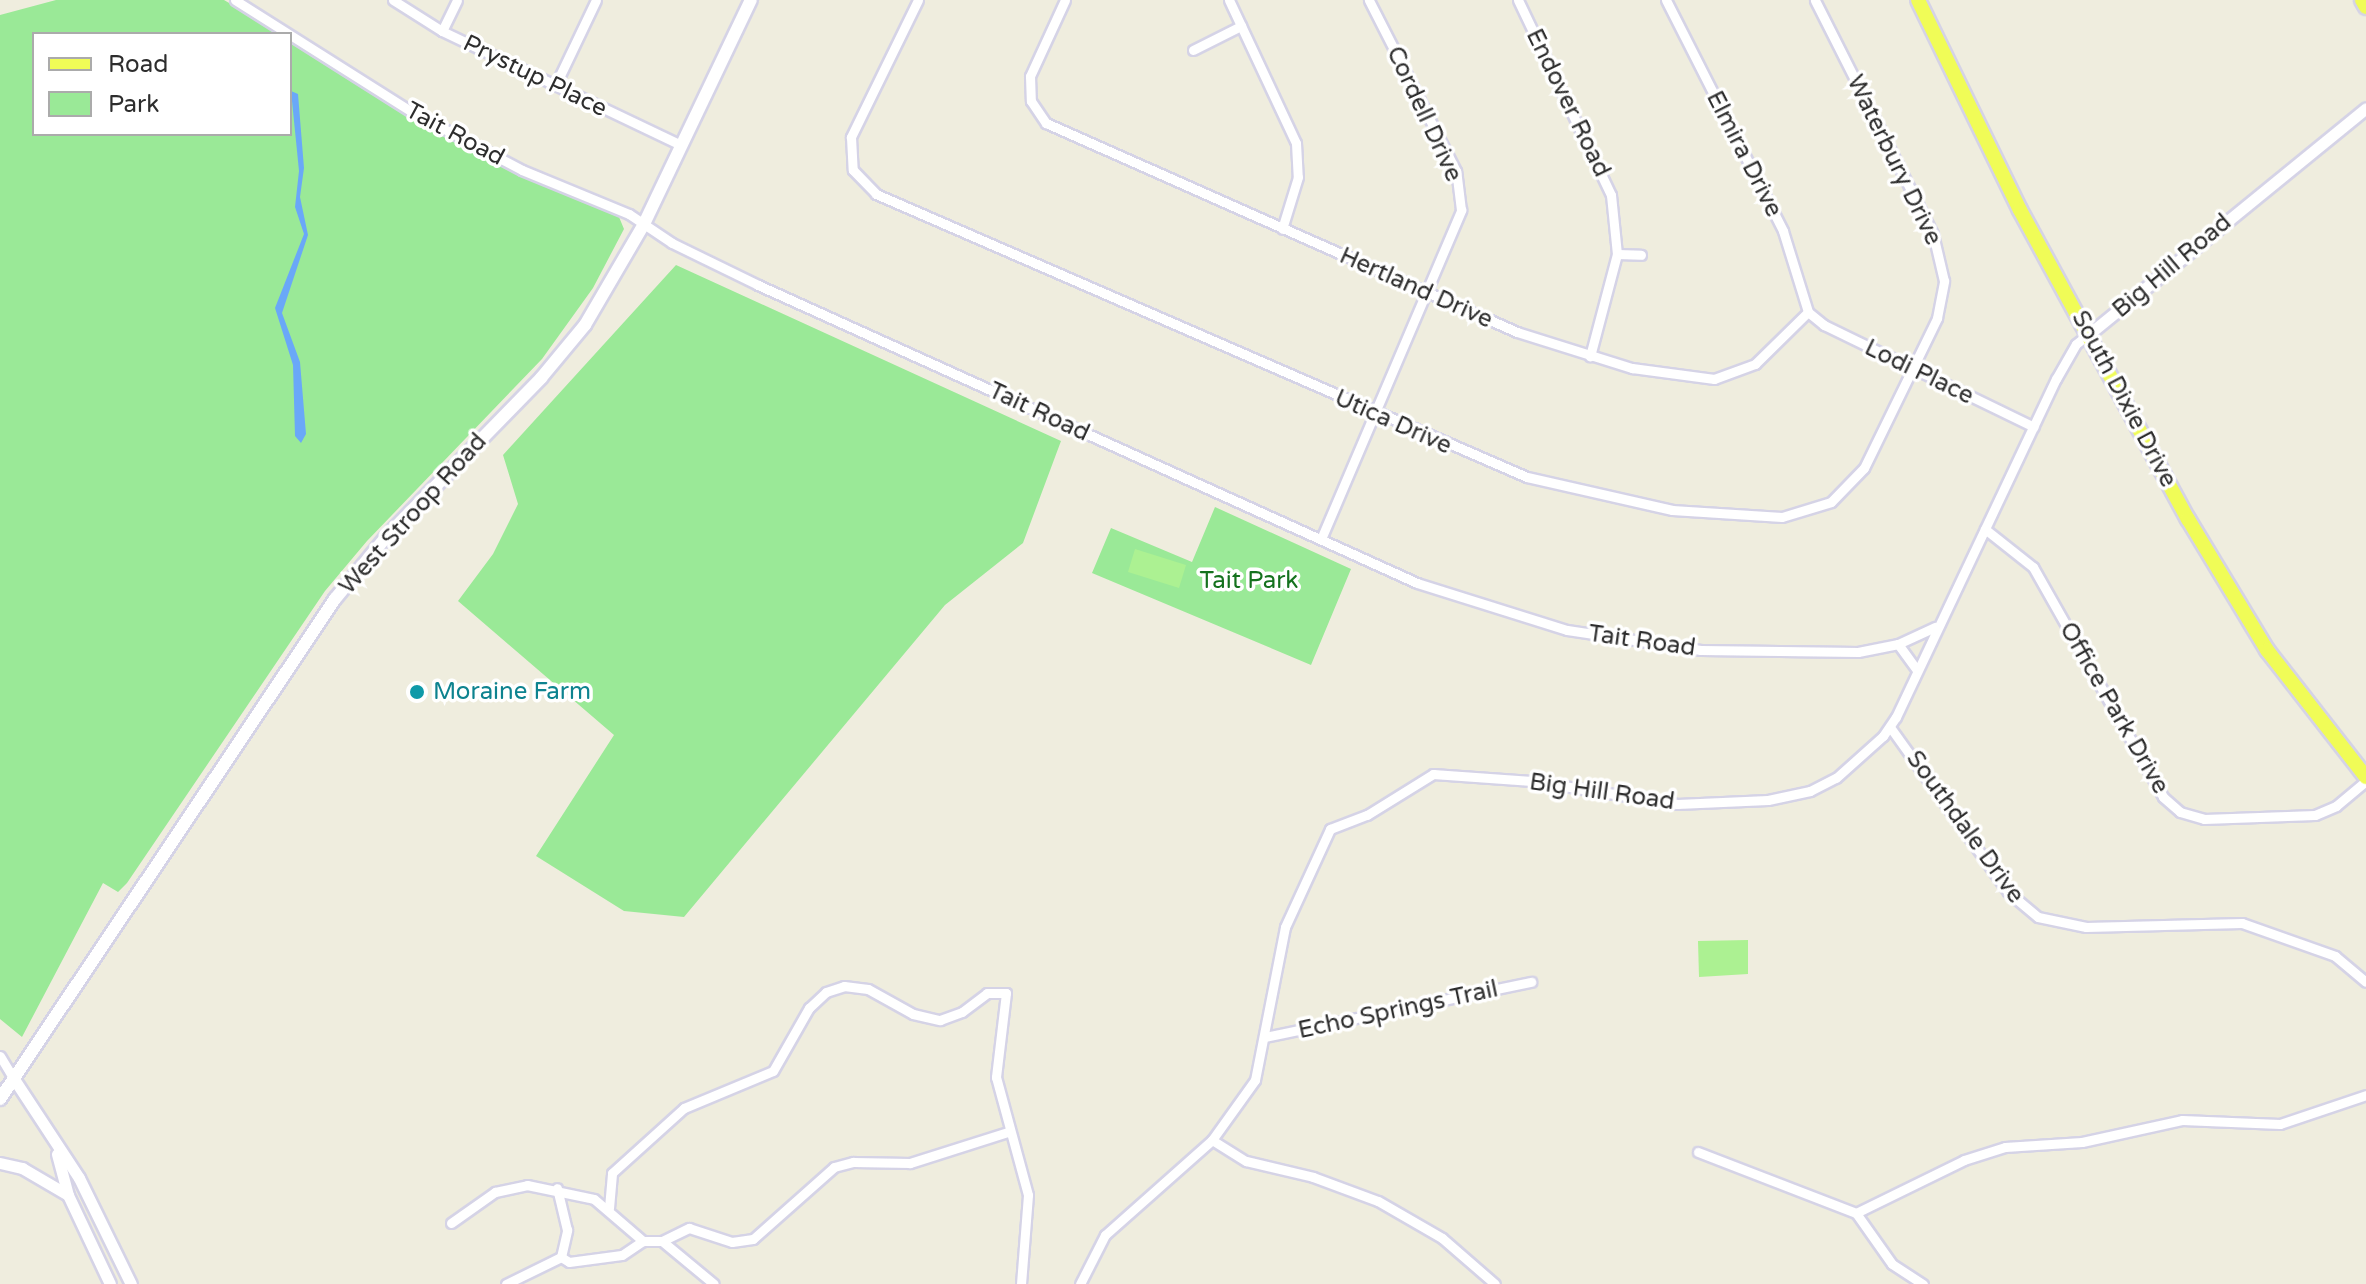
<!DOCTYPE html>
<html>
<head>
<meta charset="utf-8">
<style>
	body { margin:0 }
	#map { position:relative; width:2366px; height:1284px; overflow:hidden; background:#efedde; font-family:"Varela Round",sans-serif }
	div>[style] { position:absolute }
	.green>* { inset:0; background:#9ae997 }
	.pitch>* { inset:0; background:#acf192 }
	.water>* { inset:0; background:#6aa8f8 }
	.roads { filter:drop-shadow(2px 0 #d5d3e6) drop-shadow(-2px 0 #d5d3e6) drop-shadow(0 2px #d5d3e6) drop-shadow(0 -2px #d5d3e6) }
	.minor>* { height:9px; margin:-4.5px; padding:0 4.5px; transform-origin:4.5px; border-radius:4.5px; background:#fff }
	.tertiary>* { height:11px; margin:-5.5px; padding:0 5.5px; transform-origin:5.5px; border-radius:5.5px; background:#fff }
	.secondary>* { height:12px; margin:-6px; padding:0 6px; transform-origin:6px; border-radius:6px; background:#fff }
	.primary>* { height:14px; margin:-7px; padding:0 7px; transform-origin:7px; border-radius:7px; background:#f0fc57 }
	.dots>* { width:22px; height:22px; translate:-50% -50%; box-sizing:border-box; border:4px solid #fff; border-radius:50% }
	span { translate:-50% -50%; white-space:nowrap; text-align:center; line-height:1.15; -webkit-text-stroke:7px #fff; paint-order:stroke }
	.street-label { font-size:24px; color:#2d2d2d }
	.park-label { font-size:24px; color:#15721e }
	.culture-label { font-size:24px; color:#0d838f }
	.left { translate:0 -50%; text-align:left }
	.legend { position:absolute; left:32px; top:32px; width:260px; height:104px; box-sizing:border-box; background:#fff; border:2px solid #ababab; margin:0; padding:10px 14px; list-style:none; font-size:24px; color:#2d2d2d }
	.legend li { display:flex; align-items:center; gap:16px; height:40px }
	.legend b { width:40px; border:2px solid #ababab }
</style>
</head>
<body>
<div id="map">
	<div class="green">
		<i style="clip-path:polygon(56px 0,224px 0,282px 34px,34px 34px,34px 134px,290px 134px,290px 40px,450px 139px,619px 217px,624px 229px,593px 288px,542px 359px,367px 541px,325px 591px,127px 883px,118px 892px,103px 883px,22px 1037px,0 1019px,0 15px)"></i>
		<i style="clip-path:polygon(676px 265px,1061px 441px,1023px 543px,945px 605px,684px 917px,624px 911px,536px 856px,614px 735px,458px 601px,493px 554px,518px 504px,503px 455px)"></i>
		<i style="clip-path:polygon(1215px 507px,1351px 569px,1311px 665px,1092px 573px,1111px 528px,1192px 562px)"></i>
	</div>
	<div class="pitch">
		<i style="clip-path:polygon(1135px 549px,1186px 565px,1179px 588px,1128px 572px)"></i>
		<i style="clip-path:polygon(1748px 940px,1748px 974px,1699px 977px,1698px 941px)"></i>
	</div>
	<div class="water">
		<i style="clip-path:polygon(291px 91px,298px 94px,304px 168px,300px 197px,308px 235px,282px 313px,300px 362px,306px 434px,301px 443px,295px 436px,293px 365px,275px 308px,304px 234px,295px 207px,299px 171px)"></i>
	</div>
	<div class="roads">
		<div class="minor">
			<i style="left:235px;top:0;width:209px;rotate:32.3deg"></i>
			<i style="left:412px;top:112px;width:124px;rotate:27.8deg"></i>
			<i style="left:522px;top:170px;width:116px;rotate:22.4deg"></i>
			<i style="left:629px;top:214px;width:52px;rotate:34deg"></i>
			<i style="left:672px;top:243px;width:96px;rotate:26deg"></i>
			<i style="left:758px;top:285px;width:723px;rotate:24.33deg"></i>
			<i style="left:1417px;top:583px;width:157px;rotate:17.4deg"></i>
			<i style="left:1567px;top:630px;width:135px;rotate:8.5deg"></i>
			<i style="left:1701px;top:650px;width:157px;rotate:0.7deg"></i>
			<i style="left:1858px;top:652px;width:41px;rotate:-11.3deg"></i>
			<i style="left:1898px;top:644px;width:41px;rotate:-24.7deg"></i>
			<i style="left:393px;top:0;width:58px;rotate:32.3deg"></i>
			<i style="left:442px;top:31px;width:265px;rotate:25.5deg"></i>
			<i style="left:918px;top:0;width:153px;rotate:116.1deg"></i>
			<i style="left:851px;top:137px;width:33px;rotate:87deg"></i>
			<i style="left:853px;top:170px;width:33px;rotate:46deg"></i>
			<i style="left:876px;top:194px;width:710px;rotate:23.5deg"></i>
			<i style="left:1527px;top:477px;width:149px;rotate:12.8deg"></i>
			<i style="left:1672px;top:510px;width:110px;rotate:3.6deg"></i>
			<i style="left:1782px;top:517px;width:51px;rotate:-17deg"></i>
			<i style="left:1831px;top:502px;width:47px;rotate:-45.9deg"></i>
			<i style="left:1864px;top:468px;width:167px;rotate:-64deg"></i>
			<i style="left:1937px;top:318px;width:38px;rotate:-79deg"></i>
			<i style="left:1944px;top:281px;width:48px;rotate:-103.2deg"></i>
			<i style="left:1933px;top:234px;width:262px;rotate:-116.8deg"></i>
			<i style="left:1065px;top:0;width:84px;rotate:114.7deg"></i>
			<i style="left:1030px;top:76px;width:25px;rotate:88deg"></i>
			<i style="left:1031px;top:101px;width:27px;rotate:56deg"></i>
			<i style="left:1046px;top:123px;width:515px;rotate:23.93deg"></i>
			<i style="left:1517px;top:332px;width:121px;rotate:17.4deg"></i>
			<i style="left:1632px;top:368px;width:83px;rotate:7.6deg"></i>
			<i style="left:1714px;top:379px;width:44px;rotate:-20.1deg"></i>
			<i style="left:1755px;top:364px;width:74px;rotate:-44.5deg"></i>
			<i style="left:1229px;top:0;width:158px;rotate:64.9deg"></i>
			<i style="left:1296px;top:143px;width:34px;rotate:87deg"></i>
			<i style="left:1298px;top:177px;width:54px;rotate:107.1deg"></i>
			<i style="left:1518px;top:0;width:216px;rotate:64.5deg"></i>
			<i style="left:1611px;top:195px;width:59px;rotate:84.2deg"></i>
			<i style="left:1617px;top:254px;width:106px;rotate:104.8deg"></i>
			<i style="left:1666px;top:0;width:259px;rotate:63.1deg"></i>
			<i style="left:1783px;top:231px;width:85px;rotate:72.8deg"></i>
			<i style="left:1808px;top:312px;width:21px;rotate:39deg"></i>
			<i style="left:1824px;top:325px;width:233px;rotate:25.9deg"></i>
			<i style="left:442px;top:31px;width:34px;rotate:-64deg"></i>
			<i style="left:1193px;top:50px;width:54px;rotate:-26.6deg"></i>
			<i style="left:555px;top:86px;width:95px;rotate:-64.5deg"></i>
			<i style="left:1617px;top:254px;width:24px;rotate:2deg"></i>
			<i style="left:1985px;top:529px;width:61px;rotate:38.4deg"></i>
			<i style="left:2033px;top:567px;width:264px;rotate:60.5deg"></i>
			<i style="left:2163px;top:797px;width:23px;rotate:41deg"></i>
			<i style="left:2180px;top:812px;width:25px;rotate:16deg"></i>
			<i style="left:2204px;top:819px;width:111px;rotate:-2.1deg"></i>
			<i style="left:2315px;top:815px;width:23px;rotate:-23deg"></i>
			<i style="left:2336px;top:806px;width:39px;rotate:-40deg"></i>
			<i style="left:1321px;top:539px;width:358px;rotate:-66.9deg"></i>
			<i style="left:1461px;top:210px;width:39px;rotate:-97deg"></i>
			<i style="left:1456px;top:171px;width:192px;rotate:-117deg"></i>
			<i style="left:1898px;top:644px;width:32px;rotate:54deg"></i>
			<i style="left:1890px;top:727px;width:203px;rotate:54.4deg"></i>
			<i style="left:2008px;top:892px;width:39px;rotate:40deg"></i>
			<i style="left:2038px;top:917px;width:49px;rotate:11.8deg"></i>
			<i style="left:2086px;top:927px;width:156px;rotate:-1.5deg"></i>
			<i style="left:2242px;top:923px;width:99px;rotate:19.5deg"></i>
			<i style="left:2335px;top:956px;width:40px;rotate:40deg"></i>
			<i style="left:1265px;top:1037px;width:272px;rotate:-11.7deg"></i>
			<i style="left:0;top:1056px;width:27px;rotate:59deg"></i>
			<i style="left:1212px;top:1140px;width:40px;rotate:32deg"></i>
			<i style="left:1246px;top:1161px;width:69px;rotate:13.4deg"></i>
			<i style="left:1313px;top:1177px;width:69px;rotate:20.3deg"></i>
			<i style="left:1378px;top:1201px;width:74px;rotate:30deg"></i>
			<i style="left:1442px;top:1238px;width:70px;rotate:41deg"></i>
			<i style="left:1698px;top:1152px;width:169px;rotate:21.1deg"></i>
			<i style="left:1856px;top:1213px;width:62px;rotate:54.8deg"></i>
			<i style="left:1892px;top:1264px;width:37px;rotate:33deg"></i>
			<i style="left:609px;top:1208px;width:35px;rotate:-85deg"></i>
			<i style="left:612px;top:1173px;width:97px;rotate:-42.1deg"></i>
			<i style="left:684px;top:1108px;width:96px;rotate:-22.6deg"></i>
			<i style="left:773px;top:1071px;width:73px;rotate:-60.3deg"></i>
			<i style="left:809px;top:1008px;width:23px;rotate:-43deg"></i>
			<i style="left:826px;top:992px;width:19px;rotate:-18deg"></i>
			<i style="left:844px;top:986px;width:24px;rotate:7deg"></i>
			<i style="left:868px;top:989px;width:51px;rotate:29.1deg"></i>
			<i style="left:913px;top:1014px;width:28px;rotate:13deg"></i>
			<i style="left:940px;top:1020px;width:23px;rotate:-20deg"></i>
			<i style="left:962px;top:1012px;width:31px;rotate:-37deg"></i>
			<i style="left:987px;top:993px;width:19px"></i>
			<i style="left:1006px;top:993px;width:85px;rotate:96.8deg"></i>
			<i style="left:996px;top:1077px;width:122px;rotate:74.8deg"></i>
			<i style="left:1028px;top:1195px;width:89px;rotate:94.5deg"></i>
			<i style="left:1856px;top:1213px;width:120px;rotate:-26.1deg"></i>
			<i style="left:1964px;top:1160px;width:43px;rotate:-17.6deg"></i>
			<i style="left:2005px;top:1147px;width:77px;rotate:-3.7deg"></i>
			<i style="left:2082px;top:1142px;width:102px;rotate:-12.4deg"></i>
			<i style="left:2182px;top:1120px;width:98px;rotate:2.3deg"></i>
			<i style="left:2280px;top:1124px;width:91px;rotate:-18.6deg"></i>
			<i style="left:451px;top:1223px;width:54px;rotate:-35.2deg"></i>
			<i style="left:495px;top:1192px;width:33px;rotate:-12deg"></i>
			<i style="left:527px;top:1185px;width:68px;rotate:11.8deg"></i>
			<i style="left:594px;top:1199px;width:65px;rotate:40.6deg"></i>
			<i style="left:643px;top:1241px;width:19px"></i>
			<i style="left:662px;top:1241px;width:30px;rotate:-26deg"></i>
			<i style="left:689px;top:1228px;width:45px;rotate:18deg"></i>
			<i style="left:732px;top:1242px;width:21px;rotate:-8deg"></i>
			<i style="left:753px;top:1239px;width:108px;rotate:-41.6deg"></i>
			<i style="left:834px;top:1167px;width:20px;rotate:-15deg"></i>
			<i style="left:853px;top:1162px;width:57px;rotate:1deg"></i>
			<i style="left:910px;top:1163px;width:103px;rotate:-17.6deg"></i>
			<i style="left:662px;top:1241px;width:67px;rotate:39.6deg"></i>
			<i style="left:561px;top:1257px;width:9px;rotate:32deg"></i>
			<i style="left:569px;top:1262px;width:53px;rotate:-7.5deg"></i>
			<i style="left:622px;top:1255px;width:25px;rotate:-34deg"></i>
			<i style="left:506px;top:1284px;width:61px;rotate:-26.1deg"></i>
			<i style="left:561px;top:1257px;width:28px;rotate:-77deg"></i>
			<i style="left:567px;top:1230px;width:43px;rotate:-103.4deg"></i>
			<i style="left:1080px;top:1284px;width:55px;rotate:-63deg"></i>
			<i style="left:1105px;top:1235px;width:143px;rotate:-41.6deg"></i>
			<i style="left:1212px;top:1140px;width:74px;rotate:-54.4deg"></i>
			<i style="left:1255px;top:1080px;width:156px;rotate:-78.9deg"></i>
			<i style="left:1285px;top:927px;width:108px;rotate:-65.3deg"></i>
			<i style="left:1330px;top:829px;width:40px;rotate:-21deg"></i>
			<i style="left:1367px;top:815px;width:78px;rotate:-31.8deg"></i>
			<i style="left:1433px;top:774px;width:99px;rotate:4deg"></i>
			<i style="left:1532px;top:781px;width:147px;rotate:9deg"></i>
			<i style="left:1677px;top:804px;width:91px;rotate:-2.5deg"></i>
			<i style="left:1768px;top:800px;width:43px;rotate:-12.1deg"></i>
			<i style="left:1810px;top:791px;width:29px;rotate:-27deg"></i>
			<i style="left:1836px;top:778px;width:63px;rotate:-41.8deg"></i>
			<i style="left:1883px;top:736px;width:23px;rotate:-56deg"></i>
			<i style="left:1896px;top:717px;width:374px;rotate:-64.7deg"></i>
			<i style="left:2056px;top:379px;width:40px;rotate:-60.3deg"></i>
			<i style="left:2076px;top:344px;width:16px;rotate:-38deg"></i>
		</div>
		<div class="tertiary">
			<i style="left:2089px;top:334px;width:357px;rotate:-39.2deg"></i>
			<i style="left:14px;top:1079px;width:118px;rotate:56.7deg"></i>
			<i style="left:79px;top:1178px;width:118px;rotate:63.9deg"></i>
			<i style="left:57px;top:1154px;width:42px;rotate:75deg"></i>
			<i style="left:68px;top:1195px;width:98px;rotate:64.7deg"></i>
			<i style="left:0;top:1163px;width:23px;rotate:13deg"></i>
			<i style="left:22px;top:1168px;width:53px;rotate:30.4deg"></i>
		</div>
		<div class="secondary">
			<i style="left:0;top:1099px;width:602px;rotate:-56.18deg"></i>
			<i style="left:335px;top:599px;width:82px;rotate:-50.5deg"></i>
			<i style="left:387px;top:536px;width:221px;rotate:-45.7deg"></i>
			<i style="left:541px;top:378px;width:69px;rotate:-50.3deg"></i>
			<i style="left:585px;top:325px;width:117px;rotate:-59.7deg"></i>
			<i style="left:644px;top:224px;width:248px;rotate:-64.5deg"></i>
		</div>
		<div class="primary">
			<i style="left:1918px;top:0;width:233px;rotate:64.1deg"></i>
			<i style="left:2020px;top:210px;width:352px;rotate:61.5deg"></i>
			<i style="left:2188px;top:519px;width:153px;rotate:58.9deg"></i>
			<i style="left:2267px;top:650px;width:161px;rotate:52.1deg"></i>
			<i style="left:2362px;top:0;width:8px;rotate:60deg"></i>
		</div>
	</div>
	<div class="dots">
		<i style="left:417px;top:692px;background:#0f9aa8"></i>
	</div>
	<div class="street-label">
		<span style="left:535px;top:76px;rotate:26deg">Prystup Place</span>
		<span style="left:1568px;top:103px;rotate:64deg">Endover Road</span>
		<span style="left:1424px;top:114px;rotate:65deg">Cordell Drive</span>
		<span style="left:455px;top:134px;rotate:28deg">Tait Road</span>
		<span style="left:1744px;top:154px;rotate:63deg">Elmira Drive</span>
		<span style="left:1894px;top:160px;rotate:64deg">Waterbury Drive</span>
		<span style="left:2172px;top:266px;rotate:-40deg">Big Hill Road</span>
		<span style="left:1416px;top:288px;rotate:24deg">Hertland Drive</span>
		<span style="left:1919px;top:372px;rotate:26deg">Lodi Place</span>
		<span style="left:2124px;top:399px;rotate:62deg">South Dixie Drive</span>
		<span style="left:1039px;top:412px;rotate:25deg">Tait Road</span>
		<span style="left:1393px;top:422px;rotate:24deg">Utica Drive</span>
		<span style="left:413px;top:514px;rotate:-48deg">West Stroop Road</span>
		<span style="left:1642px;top:641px;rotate:8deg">Tait Road</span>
		<span style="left:2114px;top:708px;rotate:60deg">Office Park Drive</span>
		<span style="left:1602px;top:792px;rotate:8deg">Big Hill Road</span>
		<span style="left:1965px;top:827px;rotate:54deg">Southdale Drive</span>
		<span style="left:1398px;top:1010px;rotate:-12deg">Echo Springs Trail</span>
	</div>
	<div class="park-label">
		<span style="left:1249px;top:581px">Tait Park</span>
	</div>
	<div class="culture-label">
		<span class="left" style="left:433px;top:692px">Moraine Farm</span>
	</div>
	<ul class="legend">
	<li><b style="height:10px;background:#f0fc57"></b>Road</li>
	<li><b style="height:22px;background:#9ae997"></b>Park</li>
	</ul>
</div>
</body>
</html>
